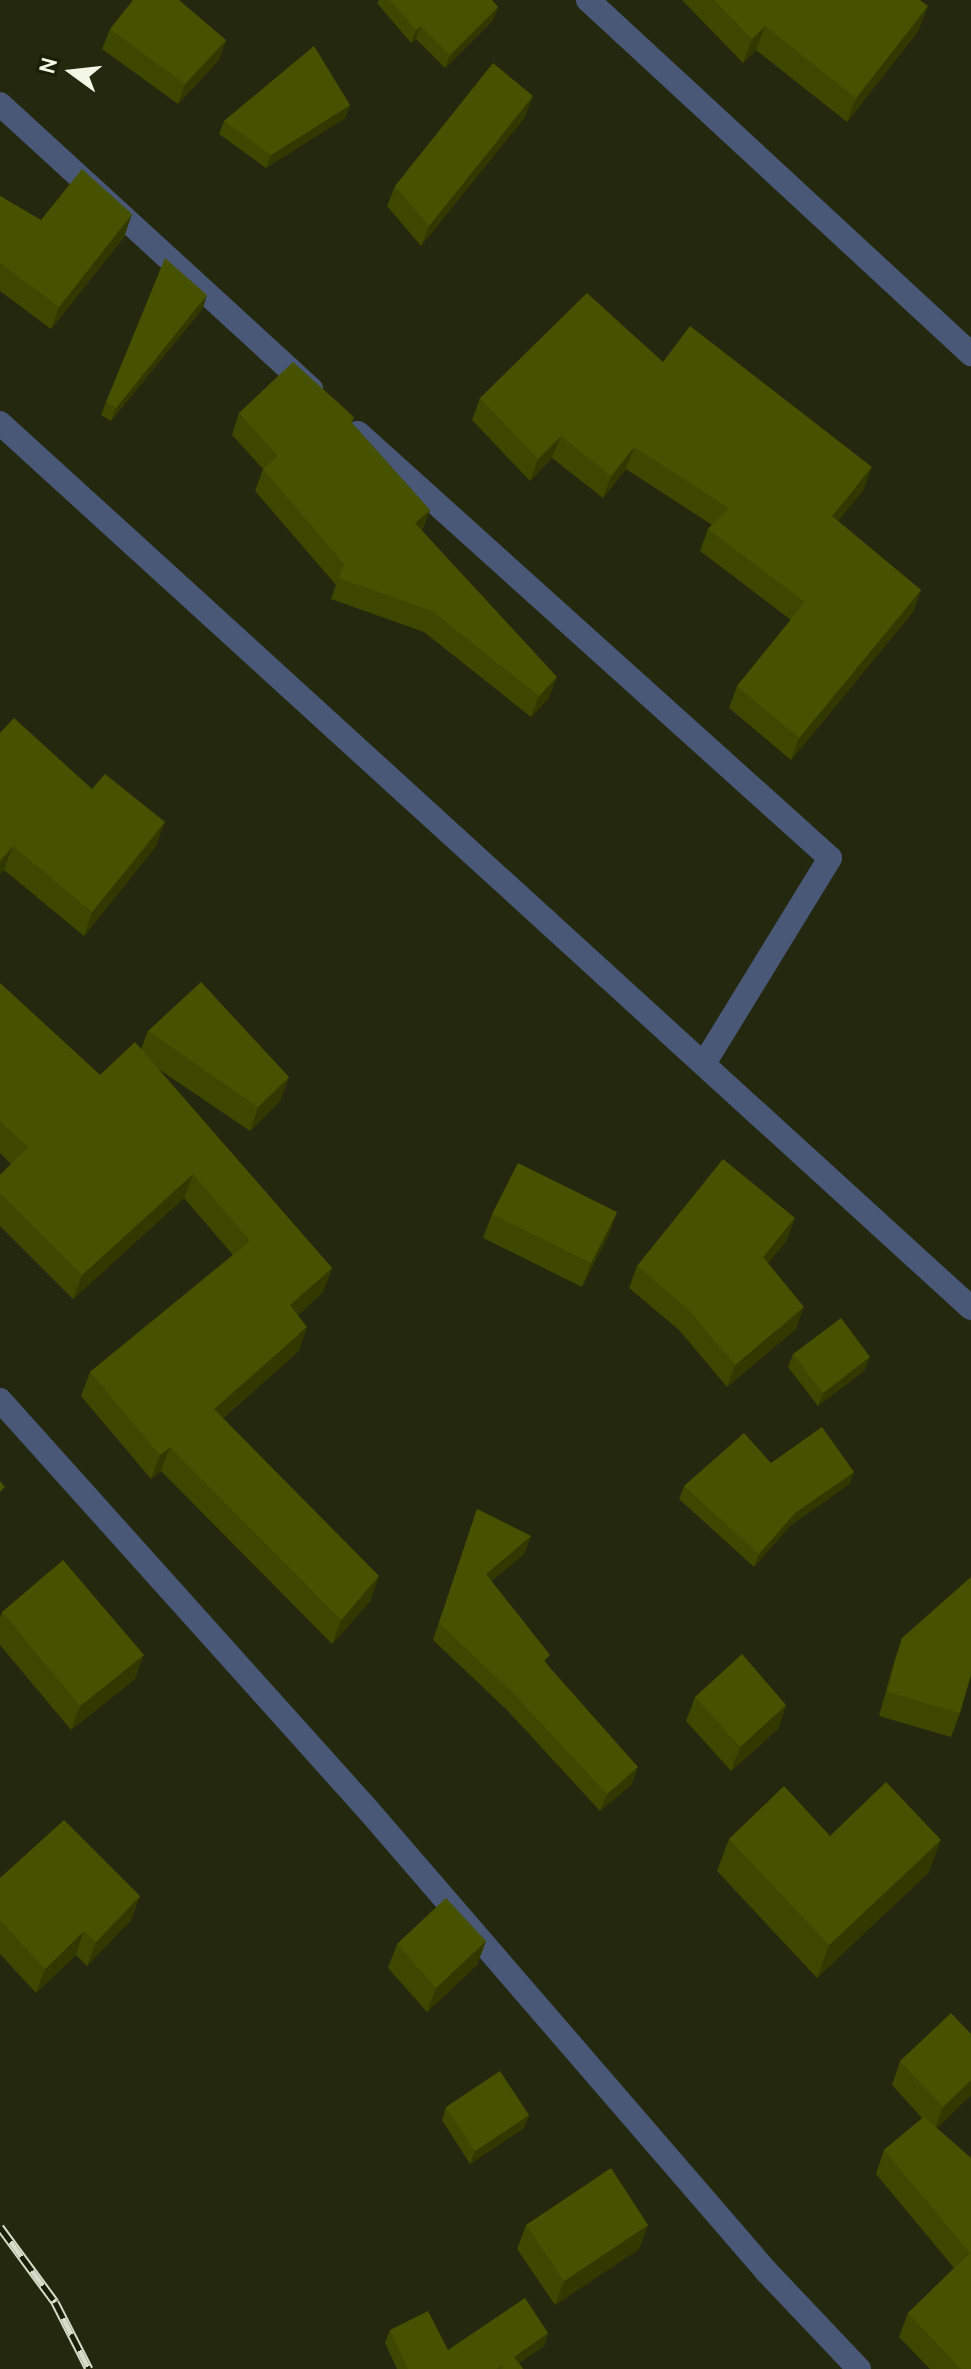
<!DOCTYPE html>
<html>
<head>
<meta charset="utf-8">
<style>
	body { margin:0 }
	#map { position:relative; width:971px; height:2369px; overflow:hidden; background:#23280e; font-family:Cabin,sans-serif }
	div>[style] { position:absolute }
	.minor>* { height:24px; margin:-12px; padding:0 12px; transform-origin:12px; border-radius:12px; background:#4a5878 }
	.rail>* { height:9px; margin-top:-4.5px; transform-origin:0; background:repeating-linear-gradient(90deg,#1a1e05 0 18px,#d7dcca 0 36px); box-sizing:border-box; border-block:2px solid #d7dcca }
	.wall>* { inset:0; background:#3d4700 }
	.shaded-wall>* { inset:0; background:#323900 }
	.building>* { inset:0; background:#475200 }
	span { translate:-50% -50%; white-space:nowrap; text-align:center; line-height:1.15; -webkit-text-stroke:7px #1a1e05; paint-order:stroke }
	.north { position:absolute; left:32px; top:32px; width:80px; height:80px; -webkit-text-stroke:6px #1a1e05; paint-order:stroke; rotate:285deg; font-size:22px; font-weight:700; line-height:32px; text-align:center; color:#f2f7e6 }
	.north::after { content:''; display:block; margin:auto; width:28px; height:36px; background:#f2f7e6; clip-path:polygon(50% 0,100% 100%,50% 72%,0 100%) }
</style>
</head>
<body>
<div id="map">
	<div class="minor">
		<i style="left:588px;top:0;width:522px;rotate:42.75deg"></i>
		<i style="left:0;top:104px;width:422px;rotate:42.5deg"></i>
		<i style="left:0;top:423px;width:1314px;rotate:42.35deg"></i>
		<i style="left:358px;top:433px;width:635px;rotate:42deg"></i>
		<i style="left:830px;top:858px;width:239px;rotate:121.5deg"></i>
		<i style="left:0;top:1400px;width:552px;rotate:48.08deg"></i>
		<i style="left:369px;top:1811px;width:608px;rotate:49.2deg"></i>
		<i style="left:766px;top:2271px;width:135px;rotate:46.5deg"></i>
	</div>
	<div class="rail">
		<i style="left:0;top:2227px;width:93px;rotate:53.7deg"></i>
		<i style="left:55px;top:2302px;width:75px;rotate:63.1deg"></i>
	</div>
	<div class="wall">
		<i style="clip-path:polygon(379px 0,492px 0,498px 7px,493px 20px,445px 68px,416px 39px,411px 43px,377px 3px)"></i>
		<i style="clip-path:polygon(682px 0,920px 0,919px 30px,847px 122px,756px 50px,743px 63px)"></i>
		<i style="clip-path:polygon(110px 29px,226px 40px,219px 60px,178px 104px,102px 49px)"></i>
		<i style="clip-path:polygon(350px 105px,345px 118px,266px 168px,219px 134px,224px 121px)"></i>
		<i style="clip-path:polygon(525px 117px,421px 246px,387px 206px,395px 186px)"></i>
		<i style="clip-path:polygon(0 196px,41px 220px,132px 214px,124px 237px,51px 329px,0 291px)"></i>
		<i style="clip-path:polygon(203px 308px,111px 421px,101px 415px,106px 402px)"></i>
		<i style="clip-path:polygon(663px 362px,864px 489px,838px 521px,921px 590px,913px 612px,791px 760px,729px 708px,737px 686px,791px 620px,700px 551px,708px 529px,712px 525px,626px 469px,603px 498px,552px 458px,530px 481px,472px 420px,480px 398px)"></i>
		<i style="clip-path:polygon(239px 413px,354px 417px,352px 423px,430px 510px,422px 531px,549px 698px,531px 717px,424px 632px,331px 599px,336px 585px,255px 491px,263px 469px,232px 435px)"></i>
		<i style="clip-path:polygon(0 733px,156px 846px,84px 936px,4px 870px)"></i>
		<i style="clip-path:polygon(0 983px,100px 1075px,141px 1049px,148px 1031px,289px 1077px,280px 1101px,250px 1131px,157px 1068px,332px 1268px,323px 1292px,298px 1315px,299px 1351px,223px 1418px,371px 1600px,332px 1644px,161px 1471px,151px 1479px,81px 1396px,90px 1372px,233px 1255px,184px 1198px,73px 1299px,0 1226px,0 1175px,11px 1164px,0 1153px)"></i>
		<i style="clip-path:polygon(617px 1212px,608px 1236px,582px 1287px,483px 1238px,492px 1214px)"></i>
		<i style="clip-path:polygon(787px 1240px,768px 1263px,796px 1329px,727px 1387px,679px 1330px,629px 1288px,637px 1266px)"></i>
		<i style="clip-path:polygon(793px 1354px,865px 1370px,818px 1406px,788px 1367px)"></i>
		<i style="clip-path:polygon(771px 1463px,854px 1472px,849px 1484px,790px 1526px,754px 1567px,679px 1499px,684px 1486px)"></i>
		<i style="clip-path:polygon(477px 1509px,531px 1536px,524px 1554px,491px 1581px,547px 1664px,632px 1784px,600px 1811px,508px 1711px,433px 1640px)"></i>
		<i style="clip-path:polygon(2px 1612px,135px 1679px,71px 1730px,0 1645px,0 1618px)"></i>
		<i style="clip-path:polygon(902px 1638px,960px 1713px,951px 1737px,879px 1716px,894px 1662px)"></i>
		<i style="clip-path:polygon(695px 1697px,786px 1705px,778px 1729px,731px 1771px,686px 1721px)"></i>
		<i style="clip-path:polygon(830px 1836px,929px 1872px,817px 1978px,717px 1871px,729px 1839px)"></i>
		<i style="clip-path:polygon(0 1878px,140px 1896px,131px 1920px,87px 1966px,76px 1955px,36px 1993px,0 1954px)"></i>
		<i style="clip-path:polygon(486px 1941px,477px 1965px,427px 2012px,388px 1968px,397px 1944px)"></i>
		<i style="clip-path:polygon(971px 2034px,971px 2095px,937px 2128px,971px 2158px,971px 2369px,930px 2369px,899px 2337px,908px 2313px,954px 2268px,876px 2174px,884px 2150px,922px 2118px,892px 2085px,900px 2061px)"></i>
		<i style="clip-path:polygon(446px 2107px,529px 2115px,524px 2128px,470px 2164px,442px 2120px)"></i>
		<i style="clip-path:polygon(526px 2225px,648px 2225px,639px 2249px,555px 2305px,517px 2249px)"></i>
		<i style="clip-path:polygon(390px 2330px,448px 2350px,548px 2333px,544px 2346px,519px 2363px,523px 2369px,397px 2369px,385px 2343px)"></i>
	</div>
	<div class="shaded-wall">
		<i style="clip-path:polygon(928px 6px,919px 30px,847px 122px,856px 98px)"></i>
		<i style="clip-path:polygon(498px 7px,493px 20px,445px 68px,450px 55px)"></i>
		<i style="clip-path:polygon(421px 26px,416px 39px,411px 43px,416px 30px)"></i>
		<i style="clip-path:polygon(765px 26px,756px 50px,743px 63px,752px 39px)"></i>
		<i style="clip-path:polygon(226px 40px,219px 60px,178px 104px,185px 84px)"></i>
		<i style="clip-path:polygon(533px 96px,525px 117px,421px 246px,429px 226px)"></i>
		<i style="clip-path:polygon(350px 105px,345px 118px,266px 168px,271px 155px)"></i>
		<i style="clip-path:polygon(132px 214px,124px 237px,51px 329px,59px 307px)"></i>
		<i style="clip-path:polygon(207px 295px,203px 308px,111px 421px,116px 408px)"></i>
		<i style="clip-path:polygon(561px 436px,552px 458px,530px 481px,538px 459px)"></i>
		<i style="clip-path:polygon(634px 447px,626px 469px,603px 498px,611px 476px)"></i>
		<i style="clip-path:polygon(872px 467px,864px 489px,824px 538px,832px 516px)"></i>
		<i style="clip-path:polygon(430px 510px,422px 531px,415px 523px)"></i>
		<i style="clip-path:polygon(921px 590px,913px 612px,791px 760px,799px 738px)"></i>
		<i style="clip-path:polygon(557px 677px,549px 698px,531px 717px,539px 696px)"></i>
		<i style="clip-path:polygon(165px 822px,156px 846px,84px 936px,92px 912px)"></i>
		<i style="clip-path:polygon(13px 846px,4px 870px,0 875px,0 861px)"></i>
		<i style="clip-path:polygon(289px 1077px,280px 1101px,250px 1131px,258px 1107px)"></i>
		<i style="clip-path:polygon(193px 1174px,184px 1198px,73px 1299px,82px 1275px)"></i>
		<i style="clip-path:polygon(617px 1212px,608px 1236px,582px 1287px,591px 1263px)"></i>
		<i style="clip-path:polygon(795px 1218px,787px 1240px,755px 1279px,763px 1257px)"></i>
		<i style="clip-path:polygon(332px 1268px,323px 1292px,281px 1329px,290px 1305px)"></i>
		<i style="clip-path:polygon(804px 1307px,796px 1329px,727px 1387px,735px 1365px)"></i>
		<i style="clip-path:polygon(307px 1327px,299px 1351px,205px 1433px,214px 1409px)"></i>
		<i style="clip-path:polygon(870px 1357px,865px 1370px,818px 1406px,823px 1393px)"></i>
		<i style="clip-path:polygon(170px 1447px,161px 1471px,151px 1479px,160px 1455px)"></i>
		<i style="clip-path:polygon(854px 1472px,849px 1484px,790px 1526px,754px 1567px,759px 1554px,795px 1513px)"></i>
		<i style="clip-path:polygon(531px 1536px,524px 1554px,479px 1591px,486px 1574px)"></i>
		<i style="clip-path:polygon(379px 1576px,371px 1600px,332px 1644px,341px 1620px)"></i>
		<i style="clip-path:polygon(144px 1655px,135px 1679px,71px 1730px,80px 1706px)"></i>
		<i style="clip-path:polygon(786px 1705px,778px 1729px,731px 1771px,740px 1747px)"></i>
		<i style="clip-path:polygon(638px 1767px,632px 1784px,600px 1811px,607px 1794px)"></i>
		<i style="clip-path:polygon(941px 1840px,929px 1872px,817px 1978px,829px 1945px)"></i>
		<i style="clip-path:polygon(140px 1896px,131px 1920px,87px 1966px,96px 1942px)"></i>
		<i style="clip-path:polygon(84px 1931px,76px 1955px,36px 1993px,45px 1969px)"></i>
		<i style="clip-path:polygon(486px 1941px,477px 1965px,427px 2012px,436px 1988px)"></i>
		<i style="clip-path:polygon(971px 2080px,971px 2095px,934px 2131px,943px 2107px)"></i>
		<i style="clip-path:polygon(529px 2115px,524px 2128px,470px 2164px,475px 2151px)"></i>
		<i style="clip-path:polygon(648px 2225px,639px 2249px,555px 2305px,564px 2281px)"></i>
		<i style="clip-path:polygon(548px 2333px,544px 2346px,510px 2369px,514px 2357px)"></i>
	</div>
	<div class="building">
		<i style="clip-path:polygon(133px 0,179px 0,226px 40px,185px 84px,110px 29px)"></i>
		<i style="clip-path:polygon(390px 0,492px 0,498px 7px,450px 55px,421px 26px,416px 30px)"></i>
		<i style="clip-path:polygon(714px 0,920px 0,928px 6px,856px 98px,765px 26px,752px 39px)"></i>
		<i style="clip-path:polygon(314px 46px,350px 105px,271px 155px,224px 121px)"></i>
		<i style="clip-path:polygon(493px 63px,533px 96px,429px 226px,395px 186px)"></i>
		<i style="clip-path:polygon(82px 169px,132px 214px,59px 307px,0 263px,0 196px,41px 220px)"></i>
		<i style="clip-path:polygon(165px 258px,207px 295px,116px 408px,106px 402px)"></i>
		<i style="clip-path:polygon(587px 293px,663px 362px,690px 326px,872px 467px,832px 516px,921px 590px,799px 738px,737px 686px,805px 602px,708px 529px,729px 508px,634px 447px,611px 476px,561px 436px,538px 459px,480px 398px)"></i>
		<i style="clip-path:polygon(293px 362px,354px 417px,350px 421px,430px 510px,415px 523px,557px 677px,539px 696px,432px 611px,339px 578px,344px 564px,263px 469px,278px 456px,239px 413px)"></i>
		<i style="clip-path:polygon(14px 718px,92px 789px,105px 774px,165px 822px,92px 912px,13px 846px,0 861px,0 733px)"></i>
		<i style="clip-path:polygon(201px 982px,289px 1077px,258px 1107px,148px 1031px)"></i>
		<i style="clip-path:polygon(0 983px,100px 1075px,135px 1042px,332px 1268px,290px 1305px,307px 1327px,214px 1409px,379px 1576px,341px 1620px,170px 1447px,160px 1455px,90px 1372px,250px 1241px,193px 1174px,82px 1275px,0 1193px,0 1175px,28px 1147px,0 1121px)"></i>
		<i style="clip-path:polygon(723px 1159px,795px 1218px,763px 1257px,804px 1307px,735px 1365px,687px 1308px,637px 1266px)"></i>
		<i style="clip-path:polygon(518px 1163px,617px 1212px,591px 1263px,492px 1214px)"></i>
		<i style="clip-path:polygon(841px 1318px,870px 1357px,823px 1393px,793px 1354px)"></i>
		<i style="clip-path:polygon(822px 1427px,854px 1472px,795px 1513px,759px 1554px,684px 1486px,744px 1433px,771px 1463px)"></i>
		<i style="clip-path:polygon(0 1481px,5px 1487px,0 1492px)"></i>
		<i style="clip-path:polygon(477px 1509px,531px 1536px,486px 1574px,550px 1655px,544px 1661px,638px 1767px,607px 1794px,514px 1694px,439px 1623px)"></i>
		<i style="clip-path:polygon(63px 1560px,144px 1655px,80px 1706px,2px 1612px)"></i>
		<i style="clip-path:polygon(971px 1577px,971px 1675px,960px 1713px,887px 1692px,902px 1638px)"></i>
		<i style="clip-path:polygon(742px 1654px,786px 1705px,740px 1747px,695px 1697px)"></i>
		<i style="clip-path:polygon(886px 1782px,941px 1840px,829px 1945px,729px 1839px,784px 1786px,830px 1836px)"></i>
		<i style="clip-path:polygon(64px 1820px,140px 1896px,96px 1942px,84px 1931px,45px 1969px,0 1920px,0 1878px)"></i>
		<i style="clip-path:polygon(446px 1898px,486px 1941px,436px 1988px,397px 1944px)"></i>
		<i style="clip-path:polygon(951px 2013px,971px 2034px,971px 2080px,943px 2107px,900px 2061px)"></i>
		<i style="clip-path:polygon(500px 2071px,529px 2115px,475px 2151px,446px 2107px)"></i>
		<i style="clip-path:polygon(924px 2117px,971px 2158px,971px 2369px,961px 2369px,908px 2313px,970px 2253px,884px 2150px)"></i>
		<i style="clip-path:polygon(611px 2168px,648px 2225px,564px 2281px,526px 2225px)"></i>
		<i style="clip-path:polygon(525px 2298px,548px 2333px,514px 2357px,523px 2369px,502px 2369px,503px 2364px,496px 2369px,408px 2369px,390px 2330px,428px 2311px,448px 2350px)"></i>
	</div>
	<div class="north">N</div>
</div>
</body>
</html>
